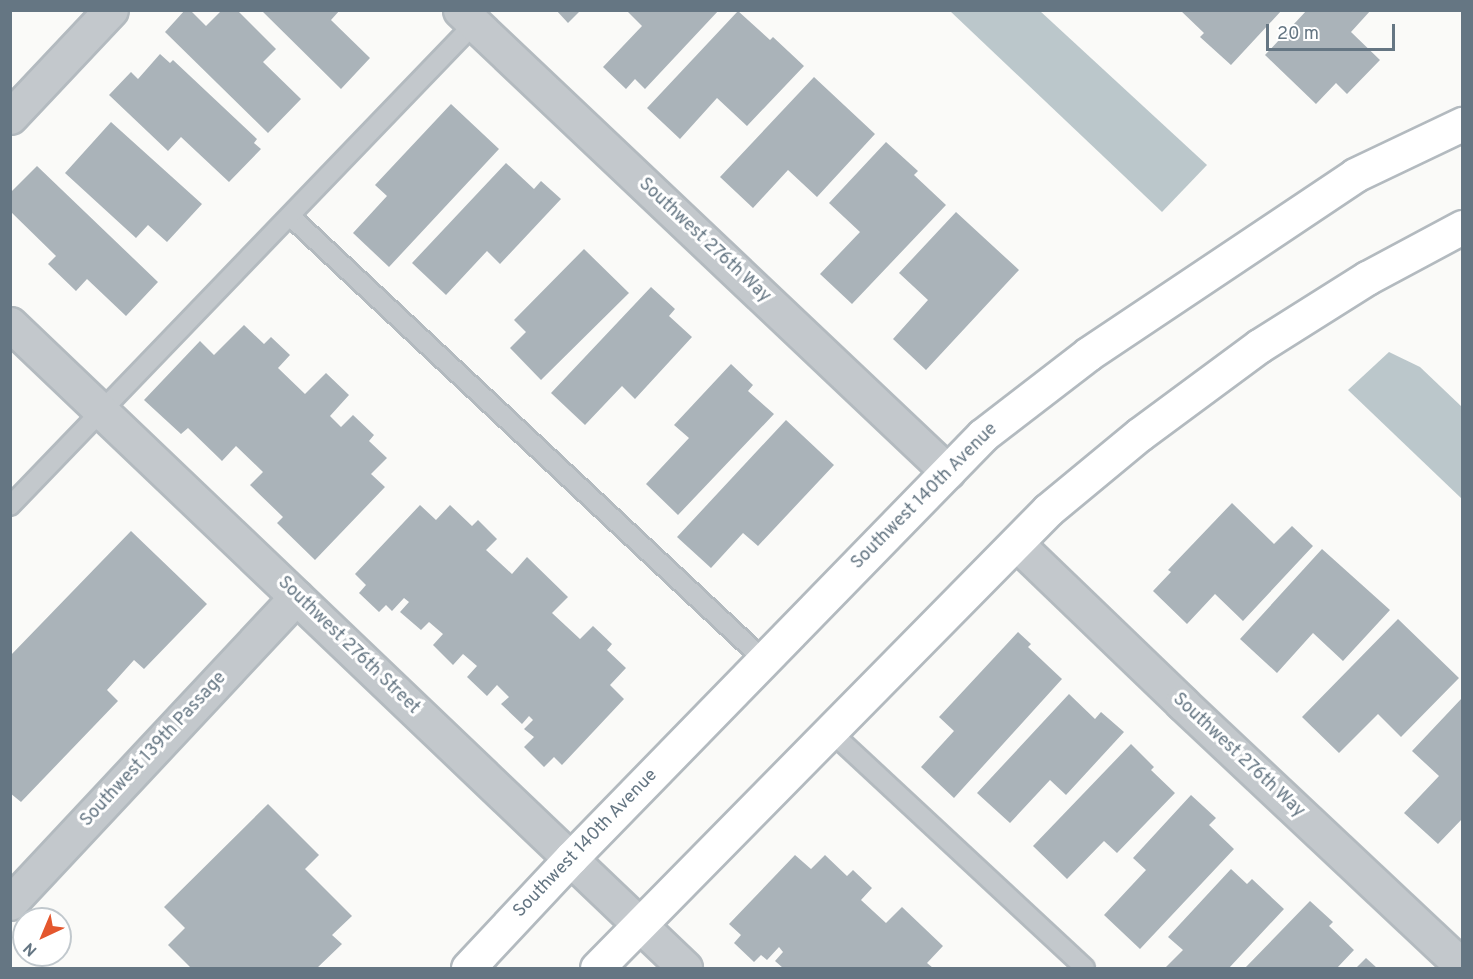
<!DOCTYPE html>
<html>
<head>
<meta charset="utf-8">
<style>
	body { margin:0 }
	#map { position:relative; width:1473px; height:979px; overflow:hidden; background:#fafaf8; font-family:Overpass,sans-serif }
	div>[style] { position:absolute }
	.water>* { inset:0; background:#bbc7cb }
	.building>* { inset:0; background:#aab3b9 }
	.roads { filter:drop-shadow(2px 0 #b3babf) drop-shadow(-2px 0 #b3babf) drop-shadow(0 2px #b3babf) drop-shadow(0 -2px #b3babf) }
	.lane>* { height:18px; margin:-9px; padding:0 9px; transform-origin:9px; border-radius:9px; background:#c3c8cc }
	.street>* { height:33px; margin:-16.5px; padding:0 16.5px; transform-origin:16.5px; border-radius:16.5px; background:#c3c8cc }
	.secondary>* { height:33px; margin:-16.5px; padding:0 16.5px; transform-origin:16.5px; border-radius:16.5px; background:#fff }
	span { translate:-50% -50%; white-space:nowrap; text-align:center; line-height:1.15; -webkit-text-stroke:6px #fff; paint-order:stroke }
	.street-label { font-size:18px; color:#657683 }
	.frame { position:absolute; inset:0; border:12px solid #657683; pointer-events:none }
	.north { position:absolute; left:12px; top:907px; width:60px; height:60px; box-sizing:border-box; background:#fff; border:2px solid #c1c8cd; border-radius:50%; rotate:224deg; font-size:16px; font-weight:700; line-height:24px; text-align:center; color:#657683 }
	.north::after { content:''; display:block; margin:auto; width:21px; height:27px; background:#e4572e; clip-path:polygon(50% 0,100% 100%,50% 72%,0 100%) }
	.scale { position:absolute; left:1266px; top:24px; width:129px; height:27px; box-sizing:border-box; border:3px solid #657683; border-top:0; padding-left:8px; font-size:18px; line-height:21px; white-space:nowrap; color:#657683; -webkit-text-stroke:4px #fff; paint-order:stroke }
</style>
</head>
<body>
<div id="map">
	<div class="water">
		<i style="clip-path:polygon(950px 11px,1040px 11px,1207px 165px,1162px 212px)"></i>
		<i style="clip-path:polygon(1389px 352px,1420px 367px,1462px 407px,1462px 499px,1348px 390px)"></i>
	</div>
	<div class="building">
		<i style="clip-path:polygon(185px 10px,190px 10px,206px 26px,222px 10px,237px 10px,276px 49px,263px 62px,301px 99px,268px 133px,165px 32px)"></i>
		<i style="clip-path:polygon(261px 10px,340px 10px,331px 20px,370px 58px,341px 89px)"></i>
		<i style="clip-path:polygon(556px 10px,581px 10px,568px 23px)"></i>
		<i style="clip-path:polygon(626px 10px,719px 10px,645px 89px,635px 79px,626px 89px,603px 67px,642px 26px)"></i>
		<i style="clip-path:polygon(1180px 10px,1282px 10px,1231px 65px,1200px 37px,1204px 33px)"></i>
		<i style="clip-path:polygon(1307px 10px,1371px 10px,1351px 32px,1380px 60px,1347px 94px,1336px 83px,1316px 104px,1265px 55px)"></i>
		<i style="clip-path:polygon(738px 11px,770px 40px,773px 37px,804px 66px,747px 126px,717px 98px,680px 139px,647px 108px)"></i>
		<i style="clip-path:polygon(160px 54px,170px 63px,173px 60px,257px 139px,254px 143px,261px 149px,229px 182px,181px 137px,168px 151px,109px 95px,131px 72px,138px 79px)"></i>
		<i style="clip-path:polygon(814px 77px,875px 134px,817px 197px,788px 170px,753px 208px,720px 177px)"></i>
		<i style="clip-path:polygon(451px 104px,499px 149px,389px 267px,353px 233px,387px 196px,375px 185px)"></i>
		<i style="clip-path:polygon(111px 122px,202px 204px,167px 242px,148px 225px,136px 238px,65px 173px)"></i>
		<i style="clip-path:polygon(886px 142px,918px 171px,914px 175px,946px 205px,852px 304px,820px 274px,860px 232px,829px 203px)"></i>
		<i style="clip-path:polygon(506px 163px,534px 189px,541px 181px,561px 199px,500px 264px,487px 251px,446px 295px,412px 263px)"></i>
		<i style="clip-path:polygon(37px 166px,158px 282px,126px 316px,87px 279px,76px 291px,48px 264px,56px 256px,10px 211px,10px 193px)"></i>
		<i style="clip-path:polygon(956px 212px,1019px 270px,926px 370px,893px 339px,928px 300px,899px 273px)"></i>
		<i style="clip-path:polygon(584px 249px,629px 293px,541px 380px,510px 348px,526px 332px,514px 320px)"></i>
		<i style="clip-path:polygon(651px 287px,675px 309px,669px 316px,692px 337px,635px 399px,622px 386px,585px 425px,551px 393px)"></i>
		<i style="clip-path:polygon(244px 325px,264px 344px,271px 337px,290px 355px,278px 368px,305px 394px,326px 373px,349px 395px,330px 416px,341px 427px,353px 415px,374px 435px,369px 441px,387px 458px,371px 474px,385px 487px,315px 560px,277px 523px,283px 517px,250px 485px,263px 472px,236px 446px,222px 461px,188px 428px,181px 434px,144px 400px,200px 341px,214px 355px)"></i>
		<i style="clip-path:polygon(731px 364px,753px 385px,748px 391px,774px 414px,678px 515px,646px 484px,689px 438px,674px 425px)"></i>
		<i style="clip-path:polygon(786px 420px,834px 465px,758px 546px,743px 533px,711px 568px,677px 537px)"></i>
		<i style="clip-path:polygon(1232px 503px,1274px 544px,1292px 526px,1313px 546px,1243px 621px,1215px 594px,1187px 624px,1153px 591px,1171px 572px,1168px 570px)"></i>
		<i style="clip-path:polygon(420px 505px,436px 520px,450px 505px,472px 526px,478px 520px,497px 539px,486px 550px,512px 574px,527px 557px,568px 597px,552px 613px,580px 639px,593px 626px,612px 644px,607px 650px,626px 668px,610px 685px,624px 699px,562px 765px,554px 757px,544px 767px,524px 747px,534px 737px,524px 729px,533px 720px,529px 716px,522px 724px,501px 704px,509px 697px,497px 685px,487px 696px,467px 677px,477px 666px,463px 654px,453px 665px,433px 645px,443px 634px,429px 622px,421px 630px,400px 612px,409px 602px,404px 598px,392px 611px,386px 605px,379px 612px,359px 593px,366px 585px,355px 574px)"></i>
		<i style="clip-path:polygon(131px 531px,207px 604px,144px 669px,134px 660px,107px 690px,118px 701px,21px 802px,10px 793px,10px 656px)"></i>
		<i style="clip-path:polygon(1322px 549px,1390px 610px,1343px 661px,1313px 633px,1277px 673px,1240px 639px)"></i>
		<i style="clip-path:polygon(1398px 619px,1459px 678px,1401px 737px,1378px 714px,1339px 753px,1302px 717px)"></i>
		<i style="clip-path:polygon(1018px 632px,1031px 644px,1028px 647px,1062px 679px,954px 798px,921px 767px,954px 731px,939px 717px)"></i>
		<i style="clip-path:polygon(1069px 694px,1095px 719px,1101px 712px,1124px 732px,1066px 795px,1050px 780px,1010px 823px,977px 793px)"></i>
		<i style="clip-path:polygon(1462px 698px,1462px 819px,1438px 844px,1404px 813px,1439px 776px,1412px 751px)"></i>
		<i style="clip-path:polygon(1131px 744px,1154px 767px,1151px 770px,1175px 793px,1117px 853px,1104px 841px,1067px 879px,1033px 846px)"></i>
		<i style="clip-path:polygon(1191px 795px,1216px 818px,1209px 825px,1234px 849px,1140px 949px,1104px 915px,1146px 870px,1133px 858px)"></i>
		<i style="clip-path:polygon(268px 804px,319px 855px,305px 869px,352px 916px,332px 935px,342px 944px,317px 968px,191px 968px,168px 945px,185px 928px,164px 907px)"></i>
		<i style="clip-path:polygon(795px 855px,811px 869px,825px 855px,847px 876px,853px 870px,872px 888px,861px 900px,886px 923px,902px 907px,943px 946px,927px 963px,933px 968px,783px 968px,775px 961px,783px 952px,779px 947px,767px 960px,761px 955px,754px 962px,734px 943px,741px 935px,729px 924px)"></i>
		<i style="clip-path:polygon(1231px 869px,1247px 884px,1252px 879px,1284px 909px,1229px 968px,1165px 968px,1183px 950px,1168px 937px)"></i>
		<i style="clip-path:polygon(1310px 901px,1333px 922px,1329px 926px,1354px 950px,1337px 968px,1245px 968px)"></i>
		<i style="clip-path:polygon(1366px 958px,1377px 968px,1356px 968px)"></i>
	</div>
	<div class="roads">
		<div class="lane">
			<i style="left:290px;top:216px;width:649px;rotate:43.13deg"></i>
			<i style="left:10px;top:506px;width:669px;rotate:-46.09deg"></i>
			<i style="left:830px;top:731px;width:348px;rotate:42.9deg"></i>
		</div>
		<div class="street">
			<i style="left:460px;top:10px;width:672px;rotate:43.43deg"></i>
			<i style="left:10px;top:117px;width:147px;rotate:-46.7deg"></i>
			<i style="left:10px;top:324px;width:933px;rotate:43.65deg"></i>
			<i style="left:1016px;top:543px;width:231px;rotate:43.9deg"></i>
			<i style="left:1182px;top:703px;width:384px;rotate:43.2deg"></i>
			<i style="left:10px;top:903px;width:419px;rotate:-46.9deg"></i>
		</div>
		<div class="secondary">
			<i style="left:468px;top:968px;width:151px;rotate:-46.9deg"></i>
			<i style="left:571px;top:858px;width:590px;rotate:-45.75deg"></i>
			<i style="left:983px;top:435px;width:133px;rotate:-37.6deg"></i>
			<i style="left:1088px;top:354px;width:321px;rotate:-33.8deg"></i>
			<i style="left:1355px;top:175px;width:119px;rotate:-25.5deg"></i>
			<i style="left:597px;top:968px;width:643px;rotate:-45.44deg"></i>
			<i style="left:1048px;top:510px;width:119px;rotate:-39.6deg"></i>
			<i style="left:1140px;top:434px;width:148px;rotate:-36.5deg"></i>
			<i style="left:1259px;top:346px;width:128px;rotate:-32.2deg"></i>
			<i style="left:1367px;top:278px;width:108px;rotate:-28.2deg"></i>
		</div>
	</div>
	<div class="street-label">
		<span style="left:704px;top:241px;rotate:43deg">Southwest 276th Way</span>
		<span style="left:925px;top:497px;rotate:-45deg">Southwest 140th Avenue</span>
		<span style="left:348px;top:646px;rotate:44deg">Southwest 276th Street</span>
		<span style="left:154px;top:750px;rotate:-47deg">Southwest 139th Passage</span>
		<span style="left:1238px;top:756px;rotate:43deg">Southwest 276th Way</span>
		<span style="left:586px;top:844px;rotate:-46deg">Southwest 140th Avenue</span>
	</div>
	<div class="frame"></div>
	<div class="north">N</div>
	<div class="scale">20 m</div>
</div>
</body>
</html>
